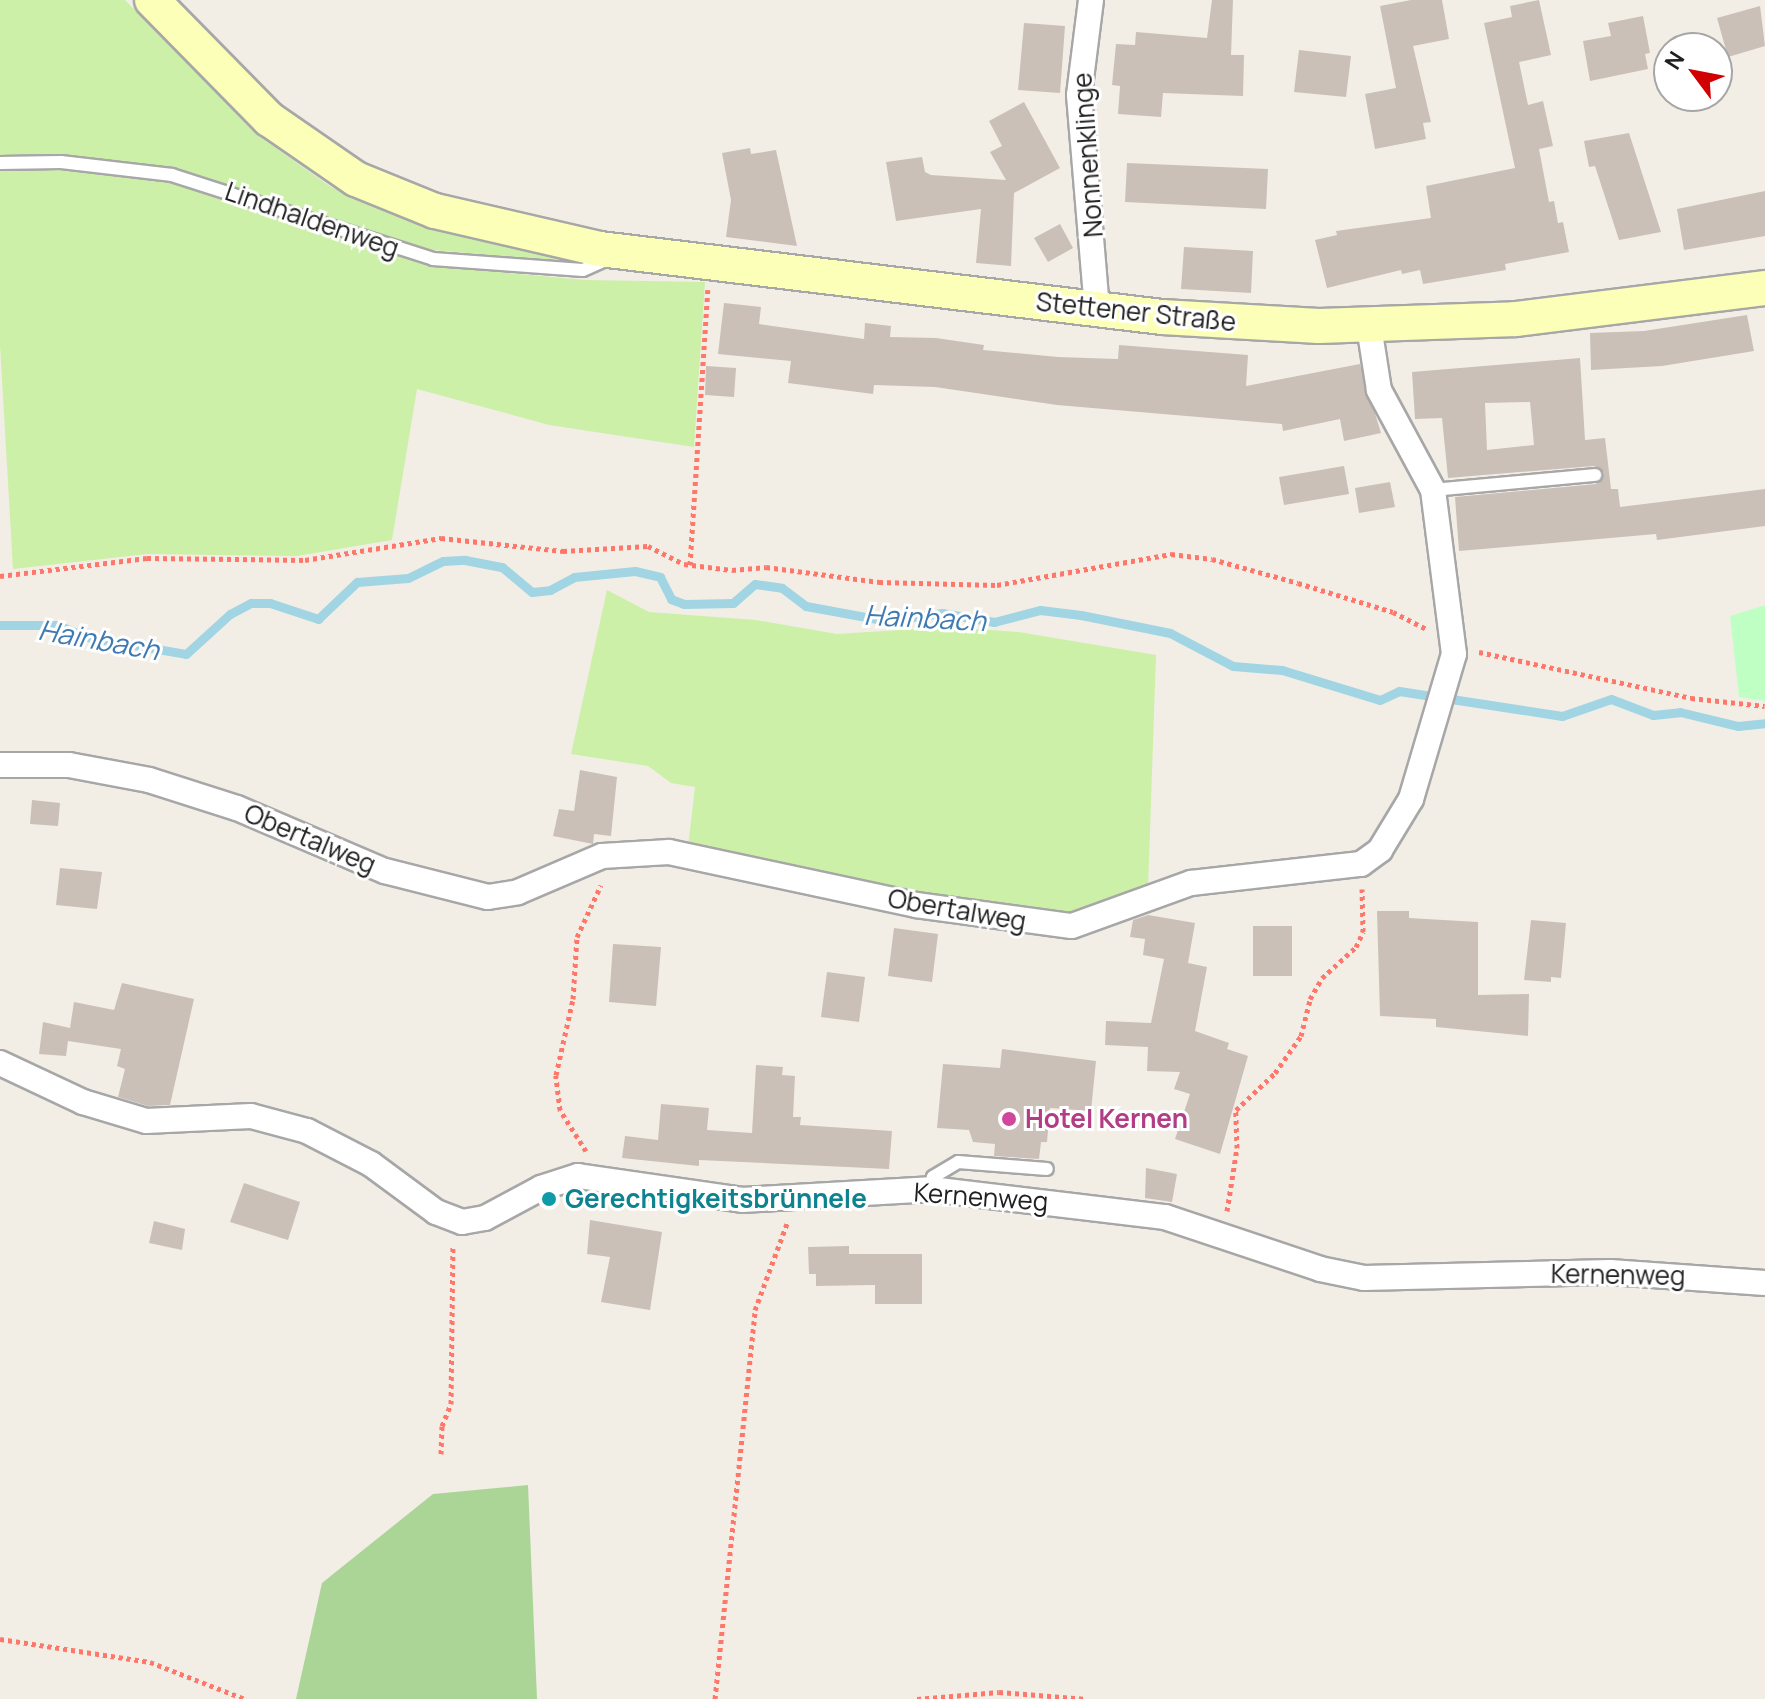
<!DOCTYPE html>
<html>
<head>
<meta charset="utf-8">
<style>
	body { margin:0 }
	#map { position:relative; width:1765px; height:1699px; overflow:hidden; background:#f2eee6; font-family:Manrope,sans-serif }
	div>[style] { position:absolute }
	.grass>* { inset:0; background:#ccf0a8 }
	.forest>* { inset:0; background:#aad597 }
	.park>* { inset:0; background:#c0ffc4 }
	.stream>* { height:9px; margin:-4.5px; padding:0 4.5px; transform-origin:4.5px; border-radius:4.5px; background:#a2d5e3 }
	.building>* { inset:0; background:#cac0b8 }
	.path>* { height:5px; margin-top:-2.5px; transform-origin:0; background:repeating-linear-gradient(90deg,#ff776a 0 4px,transparent 0 8px) }
	.roads { filter:drop-shadow(2px 0 #a7a7a7) drop-shadow(-2px 0 #a7a7a7) drop-shadow(0 2px #a7a7a7) drop-shadow(0 -2px #a7a7a7) }
	.lane>* { height:12px; margin:-6px; padding:0 6px; transform-origin:6px; border-radius:6px; background:#fff }
	.street>* { height:24px; margin:-12px; padding:0 12px; transform-origin:12px; border-radius:12px; background:#fff }
	.secondary>* { height:34px; margin:-17px; padding:0 17px; transform-origin:17px; border-radius:17px; background:#fcffb7 }
	.dots>* { width:22px; height:22px; translate:-50% -50%; box-sizing:border-box; border:4px solid #fff; border-radius:50% }
	span { translate:-50% -50%; white-space:nowrap; text-align:center; line-height:1.15; -webkit-text-stroke:6px #fff; paint-order:stroke }
	.street-label { font-size:26px; color:#202020 }
	.hotel-label { font-size:26px; color:#b23c85; font-weight:700 }
	.left { translate:0 -50%; text-align:left }
	.culture-label { font-size:26px; color:#0d838f; font-weight:700 }
	.water-label { font-size:28px; color:#407ab2; font-style:italic }
	.north { position:absolute; left:1653px; top:32px; width:80px; height:80px; box-sizing:border-box; background:#fff; border:2px solid #a6a6a6; border-radius:50%; rotate:302deg; font-size:22px; font-weight:700; line-height:32px; text-align:center; color:#202020 }
	.north::after { content:''; display:block; margin:auto; width:28px; height:36px; background:#d10002; clip-path:polygon(50% 0,100% 100%,50% 72%,0 100%) }
</style>
</head>
<body>
<div id="map">
	<div class="grass">
		<i style="clip-path:polygon(0 0,125px 0,256px 134px,331px 187px,430px 229px,572px 262px,421px 249px,216px 181px,150px 165px,68px 156px,0 157px)"></i>
		<i style="clip-path:polygon(56px 169px,186px 185px,431px 266px,585px 280px,705px 282px,694px 447px,549px 425px,417px 389px,392px 540px,297px 556px,147px 554px,13px 569px,0 345px,0 170px)"></i>
		<i style="clip-path:polygon(607px 590px,649px 612px,756px 620px,837px 634px,947px 627px,1019px 632px,1156px 655px,1148px 890px,1085px 918px,957px 904px,688px 847px,695px 787px,671px 783px,648px 766px,571px 754px)"></i>
	</div>
	<div class="forest">
		<i style="clip-path:polygon(528px 1485px,537px 1699px,296px 1699px,322px 1583px,433px 1494px)"></i>
	</div>
	<div class="park">
		<i style="clip-path:polygon(1765px 605px,1765px 701px,1739px 697px,1730px 616px)"></i>
	</div>
	<div class="stream">
		<i style="left:0;top:625px;width:57px"></i>
		<i style="left:57px;top:625px;width:32px;rotate:22deg"></i>
		<i style="left:87px;top:637px;width:100px;rotate:9.7deg"></i>
		<i style="left:186px;top:654px;width:59px;rotate:-42.3deg"></i>
		<i style="left:230px;top:614px;width:24px;rotate:-28deg"></i>
		<i style="left:251px;top:603px;width:19px"></i>
		<i style="left:270px;top:603px;width:51px;rotate:18.4deg"></i>
		<i style="left:318px;top:619px;width:54px;rotate:-43.5deg"></i>
		<i style="left:357px;top:582px;width:51px;rotate:-4.5deg"></i>
		<i style="left:408px;top:578px;width:39px;rotate:-26deg"></i>
		<i style="left:443px;top:561px;width:22px;rotate:-3deg"></i>
		<i style="left:465px;top:560px;width:38px;rotate:11deg"></i>
		<i style="left:502px;top:567px;width:39px;rotate:40deg"></i>
		<i style="left:532px;top:592px;width:18px;rotate:-6deg"></i>
		<i style="left:550px;top:590px;width:27px;rotate:-28deg"></i>
		<i style="left:574px;top:577px;width:61px;rotate:-5.6deg"></i>
		<i style="left:635px;top:571px;width:26px;rotate:13deg"></i>
		<i style="left:660px;top:577px;width:25px;rotate:63deg"></i>
		<i style="left:671px;top:599px;width:14px;rotate:21deg"></i>
		<i style="left:684px;top:604px;width:49px;rotate:-1.2deg"></i>
		<i style="left:733px;top:603px;width:29px;rotate:-41deg"></i>
		<i style="left:755px;top:584px;width:27px;rotate:8deg"></i>
		<i style="left:782px;top:588px;width:30px;rotate:37deg"></i>
		<i style="left:806px;top:606px;width:82px;rotate:10.5deg"></i>
		<i style="left:887px;top:621px;width:56px;rotate:-8.3deg"></i>
		<i style="left:942px;top:613px;width:53px;rotate:9.8deg"></i>
		<i style="left:994px;top:622px;width:48px;rotate:-14.6deg"></i>
		<i style="left:1040px;top:610px;width:41px;rotate:7deg"></i>
		<i style="left:1081px;top:615px;width:91px;rotate:11.4deg"></i>
		<i style="left:1170px;top:633px;width:71px;rotate:27.6deg"></i>
		<i style="left:1233px;top:666px;width:49px;rotate:4.7deg"></i>
		<i style="left:1282px;top:670px;width:102px;rotate:17deg"></i>
		<i style="left:1380px;top:700px;width:21px;rotate:-25deg"></i>
		<i style="left:1399px;top:691px;width:165px;rotate:8.7deg"></i>
		<i style="left:1562px;top:716px;width:52px;rotate:-19.1deg"></i>
		<i style="left:1611px;top:699px;width:45px;rotate:20.9deg"></i>
		<i style="left:1653px;top:715px;width:27px;rotate:-6deg"></i>
		<i style="left:1680px;top:712px;width:60px;rotate:13.6deg"></i>
		<i style="left:1738px;top:726px;width:27px;rotate:-6deg"></i>
	</div>
	<div class="building">
		<i style="clip-path:polygon(1212px 0,1233px 0,1231px 55px,1244px 55px,1243px 96px,1163px 93px,1161px 117px,1118px 114px,1120px 86px,1112px 85px,1116px 44px,1135px 45px,1136px 32px,1207px 38px)"></i>
		<i style="clip-path:polygon(1411px 0,1442px 0,1449px 39px,1413px 46px,1431px 122px,1423px 123px,1426px 139px,1375px 149px,1365px 94px,1396px 88px,1380px 6px)"></i>
		<i style="clip-path:polygon(1539px 0,1551px 55px,1519px 62px,1528px 105px,1543px 101px,1553px 146px,1539px 149px,1549px 202px,1554px 201px,1558px 223px,1563px 222px,1569px 252px,1505px 264px,1506px 270px,1423px 284px,1420px 270px,1402px 274px,1401px 270px,1327px 288px,1315px 240px,1337px 235px,1336px 231px,1431px 218px,1426px 186px,1515px 168px,1484px 23px,1512px 17px,1510px 6px)"></i>
		<i style="clip-path:polygon(1760px 6px,1765px 46px,1728px 57px,1717px 18px)"></i>
		<i style="clip-path:polygon(1643px 16px,1650px 53px,1645px 54px,1648px 69px,1590px 81px,1583px 41px,1611px 36px,1608px 23px)"></i>
		<i style="clip-path:polygon(1024px 23px,1065px 26px,1060px 93px,1018px 90px)"></i>
		<i style="clip-path:polygon(1299px 50px,1351px 56px,1346px 97px,1294px 92px)"></i>
		<i style="clip-path:polygon(1024px 102px,1060px 168px,1014px 193px,1011px 266px,976px 263px,981px 209px,896px 221px,886px 162px,922px 157px,925px 172px,931px 175px,1006px 180px,990px 152px,1002px 146px,989px 121px)"></i>
		<i style="clip-path:polygon(1629px 133px,1661px 232px,1619px 240px,1595px 166px,1589px 167px,1584px 141px)"></i>
		<i style="clip-path:polygon(750px 148px,751px 154px,776px 150px,797px 246px,726px 237px,731px 200px,722px 153px)"></i>
		<i style="clip-path:polygon(1127px 163px,1268px 169px,1266px 209px,1125px 202px)"></i>
		<i style="clip-path:polygon(1765px 191px,1765px 236px,1684px 250px,1677px 209px)"></i>
		<i style="clip-path:polygon(1060px 224px,1073px 248px,1048px 262px,1034px 238px)"></i>
		<i style="clip-path:polygon(1184px 247px,1253px 251px,1251px 293px,1181px 289px)"></i>
		<i style="clip-path:polygon(724px 303px,761px 307px,759px 324px,864px 339px,865px 323px,891px 326px,890px 337px,936px 338px,984px 345px,983px 350px,1058px 357px,1118px 359px,1119px 345px,1248px 355px,1246px 386px,1360px 364px,1381px 433px,1344px 441px,1340px 419px,1283px 431px,1282px 424px,1057px 405px,935px 387px,874px 385px,873px 394px,788px 383px,791px 361px,718px 354px)"></i>
		<i style="clip-path:polygon(1747px 315px,1754px 351px,1662px 366px,1591px 370px,1590px 333px,1644px 331px)"></i>
		<i style="clip-path:polygon(evenodd,1580px 358px,1585px 440px,1605px 438px,1611px 489px,1618px 489px,1620px 507px,1765px 489px,1765px 526px,1657px 540px,1656px 534px,1459px 551px,1455px 497px,1596px 484px,1604px 473px,1594px 466px,1448px 478px,1442px 418px,1415px 419px,1412px 372px,1580px 358px,1530px 402px,1534px 445px,1487px 450px,1485px 403px,1530px 402px)"></i>
		<i style="clip-path:polygon(706px 366px,736px 368px,734px 397px,705px 395px)"></i>
		<i style="clip-path:polygon(1344px 466px,1349px 494px,1284px 505px,1279px 477px)"></i>
		<i style="clip-path:polygon(1390px 482px,1395px 507px,1359px 513px,1355px 488px)"></i>
		<i style="clip-path:polygon(580px 770px,617px 777px,611px 836px,594px 834px,593px 844px,553px 836px,559px 809px,574px 811px)"></i>
		<i style="clip-path:polygon(32px 800px,60px 803px,58px 826px,30px 824px)"></i>
		<i style="clip-path:polygon(60px 868px,102px 872px,97px 909px,56px 905px)"></i>
		<i style="clip-path:polygon(1377px 911px,1409px 911px,1409px 918px,1478px 922px,1478px 995px,1529px 994px,1528px 1036px,1436px 1027px,1436px 1019px,1380px 1016px)"></i>
		<i style="clip-path:polygon(1148px 915px,1195px 923px,1188px 963px,1207px 967px,1195px 1031px,1229px 1043px,1227px 1049px,1248px 1056px,1220px 1154px,1175px 1139px,1190px 1094px,1174px 1089px,1180px 1072px,1147px 1071px,1148px 1047px,1105px 1045px,1106px 1021px,1151px 1023px,1164px 959px,1143px 955px,1145px 939px,1130px 937px,1133px 920px)"></i>
		<i style="clip-path:polygon(1531px 920px,1566px 923px,1561px 978px,1551px 977px,1551px 982px,1524px 980px)"></i>
		<i style="clip-path:polygon(1253px 926px,1292px 926px,1292px 976px,1253px 976px)"></i>
		<i style="clip-path:polygon(894px 928px,938px 934px,932px 982px,888px 976px)"></i>
		<i style="clip-path:polygon(613px 944px,661px 947px,656px 1006px,609px 1002px)"></i>
		<i style="clip-path:polygon(827px 972px,865px 977px,859px 1022px,821px 1017px)"></i>
		<i style="clip-path:polygon(122px 983px,194px 999px,170px 1105px,148px 1106px,118px 1097px,125px 1069px,117px 1066px,121px 1049px,68px 1041px,66px 1056px,39px 1054px,43px 1022px,70px 1028px,74px 1002px,114px 1010px)"></i>
		<i style="clip-path:polygon(1002px 1049px,1096px 1061px,1091px 1111px,1050px 1108px,1047px 1142px,1041px 1142px,1039px 1159px,994px 1156px,995px 1144px,973px 1142px,969px 1130px,937px 1128px,943px 1064px,1000px 1068px)"></i>
		<i style="clip-path:polygon(756px 1065px,783px 1067px,782px 1075px,795px 1076px,793px 1117px,801px 1117px,800px 1125px,892px 1131px,889px 1169px,699px 1160px,699px 1166px,622px 1158px,625px 1136px,658px 1140px,661px 1104px,709px 1108px,707px 1130px,752px 1133px)"></i>
		<i style="clip-path:polygon(1146px 1168px,1177px 1174px,1172px 1202px,1145px 1198px)"></i>
		<i style="clip-path:polygon(244px 1183px,300px 1202px,288px 1240px,230px 1222px)"></i>
		<i style="clip-path:polygon(590px 1220px,662px 1232px,650px 1310px,601px 1302px,610px 1257px,587px 1254px)"></i>
		<i style="clip-path:polygon(154px 1221px,185px 1229px,182px 1250px,149px 1243px)"></i>
		<i style="clip-path:polygon(849px 1246px,849px 1254px,922px 1254px,922px 1304px,875px 1304px,875px 1285px,816px 1286px,816px 1274px,809px 1274px,808px 1247px)"></i>
	</div>
	<div class="path">
		<i style="left:690px;top:565px;width:276px;rotate:-86.3deg"></i>
		<i style="left:0;top:576px;width:148px;rotate:-7deg"></i>
		<i style="left:147px;top:558px;width:158px;rotate:0.7deg"></i>
		<i style="left:305px;top:560px;width:138px;rotate:-9.2deg"></i>
		<i style="left:441px;top:538px;width:123px;rotate:6.1deg"></i>
		<i style="left:563px;top:551px;width:85px;rotate:-3.4deg"></i>
		<i style="left:648px;top:546px;width:40px;rotate:26.6deg"></i>
		<i style="left:684px;top:564px;width:48px;rotate:7.1deg"></i>
		<i style="left:732px;top:570px;width:34px;rotate:-5deg"></i>
		<i style="left:766px;top:567px;width:114px;rotate:7.6deg"></i>
		<i style="left:879px;top:582px;width:118px;rotate:1.5deg"></i>
		<i style="left:997px;top:585px;width:177px;rotate:-10.1deg"></i>
		<i style="left:1171px;top:554px;width:41px;rotate:7deg"></i>
		<i style="left:1212px;top:559px;width:89px;rotate:15.6deg"></i>
		<i style="left:1298px;top:583px;width:99px;rotate:17deg"></i>
		<i style="left:1393px;top:612px;width:37px;rotate:27deg"></i>
		<i style="left:1479px;top:652px;width:217px;rotate:12.2deg"></i>
		<i style="left:1691px;top:698px;width:74px;rotate:6.2deg"></i>
		<i style="left:586px;top:1151px;width:49px;rotate:-122.4deg"></i>
		<i style="left:560px;top:1110px;width:35px;rotate:-97deg"></i>
		<i style="left:556px;top:1075px;width:78px;rotate:-77.4deg"></i>
		<i style="left:573px;top:999px;width:62px;rotate:-86.3deg"></i>
		<i style="left:577px;top:937px;width:57px;rotate:-65.2deg"></i>
		<i style="left:1227px;top:1211px;width:64px;rotate:-81deg"></i>
		<i style="left:1237px;top:1148px;width:38px;rotate:-92deg"></i>
		<i style="left:1236px;top:1110px;width:54px;rotate:-43.5deg"></i>
		<i style="left:1275px;top:1073px;width:45px;rotate:-54.9deg"></i>
		<i style="left:1301px;top:1036px;width:38px;rotate:-76deg"></i>
		<i style="left:1310px;top:999px;width:24px;rotate:-60deg"></i>
		<i style="left:1322px;top:978px;width:46px;rotate:-42.4deg"></i>
		<i style="left:1356px;top:947px;width:17px;rotate:-65deg"></i>
		<i style="left:1363px;top:932px;width:43px;rotate:-91.3deg"></i>
		<i style="left:441px;top:1454px;width:28px;rotate:-88deg"></i>
		<i style="left:442px;top:1426px;width:24px;rotate:-68deg"></i>
		<i style="left:451px;top:1404px;width:158px;rotate:-89.3deg"></i>
		<i style="left:0;top:1639px;width:152px;rotate:8.7deg"></i>
		<i style="left:150px;top:1662px;width:102px;rotate:21.3deg"></i>
		<i style="left:715px;top:1699px;width:391px;rotate:-84.1deg"></i>
		<i style="left:755px;top:1310px;width:95px;rotate:-69.7deg"></i>
		<i style="left:917px;top:1699px;width:82px;rotate:-4.9deg"></i>
		<i style="left:999px;top:1692px;width:88px;rotate:4.5deg"></i>
	</div>
	<div class="roads">
		<div class="lane">
			<i style="left:0;top:163px;width:61px;rotate:-0.9deg"></i>
			<i style="left:61px;top:162px;width:112px;rotate:6.7deg"></i>
			<i style="left:172px;top:175px;width:274px;rotate:17.8deg"></i>
			<i style="left:433px;top:259px;width:150px;rotate:4.2deg"></i>
			<i style="left:583px;top:270px;width:30px;rotate:-24deg"></i>
			<i style="left:1433px;top:490px;width:163px;rotate:-5.3deg"></i>
			<i style="left:930px;top:1189px;width:12px;rotate:-76deg"></i>
			<i style="left:933px;top:1177px;width:29px;rotate:-31deg"></i>
			<i style="left:958px;top:1162px;width:89px;rotate:4.5deg"></i>
		</div>
		<div class="street">
			<i style="left:1091px;top:0;width:96px;rotate:97.2deg"></i>
			<i style="left:1079px;top:95px;width:216px;rotate:85.2deg"></i>
			<i style="left:0;top:765px;width:69px"></i>
			<i style="left:69px;top:765px;width:81px;rotate:10.6deg"></i>
			<i style="left:149px;top:780px;width:92px;rotate:17.7deg"></i>
			<i style="left:237px;top:808px;width:161px;rotate:23.1deg"></i>
			<i style="left:385px;top:871px;width:106px;rotate:14.2deg"></i>
			<i style="left:488px;top:897px;width:30px;rotate:-9deg"></i>
			<i style="left:518px;top:892px;width:91px;rotate:-23.2deg"></i>
			<i style="left:602px;top:856px;width:67px;rotate:-3.4deg"></i>
			<i style="left:669px;top:852px;width:253px;rotate:12.1deg"></i>
			<i style="left:916px;top:905px;width:157px;rotate:7.7deg"></i>
			<i style="left:1072px;top:926px;width:127px;rotate:-19.9deg"></i>
			<i style="left:1191px;top:883px;width:171px;rotate:-6.4deg"></i>
			<i style="left:1361px;top:864px;width:24px;rotate:-36deg"></i>
			<i style="left:1380px;top:850px;width:60px;rotate:-58.7deg"></i>
			<i style="left:1411px;top:799px;width:151px;rotate:-73.5deg"></i>
			<i style="left:1454px;top:654px;width:165px;rotate:-97.3deg"></i>
			<i style="left:1433px;top:490px;width:114px;rotate:-118.4deg"></i>
			<i style="left:1379px;top:390px;width:65px;rotate:-98.9deg"></i>
			<i style="left:0;top:1063px;width:92px;rotate:25.2deg"></i>
			<i style="left:83px;top:1102px;width:66px;rotate:16.8deg"></i>
			<i style="left:146px;top:1121px;width:105px;rotate:-2.7deg"></i>
			<i style="left:251px;top:1116px;width:58px;rotate:15deg"></i>
			<i style="left:307px;top:1131px;width:72px;rotate:27.3deg"></i>
			<i style="left:371px;top:1164px;width:81px;rotate:36.4deg"></i>
			<i style="left:436px;top:1212px;width:28px;rotate:21deg"></i>
			<i style="left:462px;top:1222px;width:23px;rotate:-10deg"></i>
			<i style="left:485px;top:1218px;width:64px;rotate:-28.2deg"></i>
			<i style="left:541px;top:1188px;width:39px;rotate:-18deg"></i>
			<i style="left:578px;top:1176px;width:166px;rotate:8.3deg"></i>
			<i style="left:742px;top:1200px;width:188px;rotate:-3.3deg"></i>
			<i style="left:930px;top:1189px;width:237px;rotate:6.8deg"></i>
			<i style="left:1165px;top:1217px;width:163px;rotate:18.5deg"></i>
			<i style="left:1320px;top:1269px;width:45px;rotate:11.6deg"></i>
			<i style="left:1364px;top:1278px;width:246px;rotate:-1.4deg"></i>
			<i style="left:1610px;top:1272px;width:155px;rotate:4.1deg"></i>
		</div>
		<div class="secondary">
			<i style="left:152px;top:0;width:167px;rotate:45.5deg"></i>
			<i style="left:269px;top:119px;width:106px;rotate:34.6deg"></i>
			<i style="left:356px;top:179px;width:85px;rotate:22.1deg"></i>
			<i style="left:435px;top:211px;width:169px;rotate:13deg"></i>
			<i style="left:600px;top:249px;width:566px;rotate:6.9deg"></i>
			<i style="left:1162px;top:317px;width:157px;rotate:3.3deg"></i>
			<i style="left:1319px;top:326px;width:197px;rotate:-2deg"></i>
			<i style="left:1516px;top:319px;width:251px;rotate:-7.1deg"></i>
		</div>
	</div>
	<div class="dots">
		<i style="left:1009px;top:1119px;background:#d1479c"></i>
		<i style="left:549px;top:1199px;background:#0f9aa8"></i>
	</div>
	<div class="street-label">
		<span style="left:1088px;top:155px;rotate:-94deg">Nonnenklinge</span>
		<span style="left:312px;top:220px;rotate:19deg">Lindhaldenweg</span>
		<span style="left:1136px;top:312px;rotate:6deg">Stettener Straße</span>
		<span style="left:310px;top:839px;rotate:23deg">Obertalweg</span>
		<span style="left:957px;top:910px;rotate:10deg">Obertalweg</span>
		<span style="left:981px;top:1197px;rotate:4deg">Kernenweg</span>
		<span style="left:1618px;top:1275px;rotate:1deg">Kernenweg</span>
	</div>
	<div class="hotel-label">
		<span class="left" style="left:1025px;top:1119px">Hotel Kernen</span>
	</div>
	<div class="culture-label">
		<span class="left" style="left:565px;top:1199px">Gerechtigkeitsbrünnele</span>
	</div>
	<div class="water-label">
		<span style="left:925px;top:617px;rotate:3deg">Hainbach</span>
		<span style="left:99px;top:639px;rotate:10deg">Hainbach</span>
	</div>
	<div class="north">N</div>
</div>
</body>
</html>
